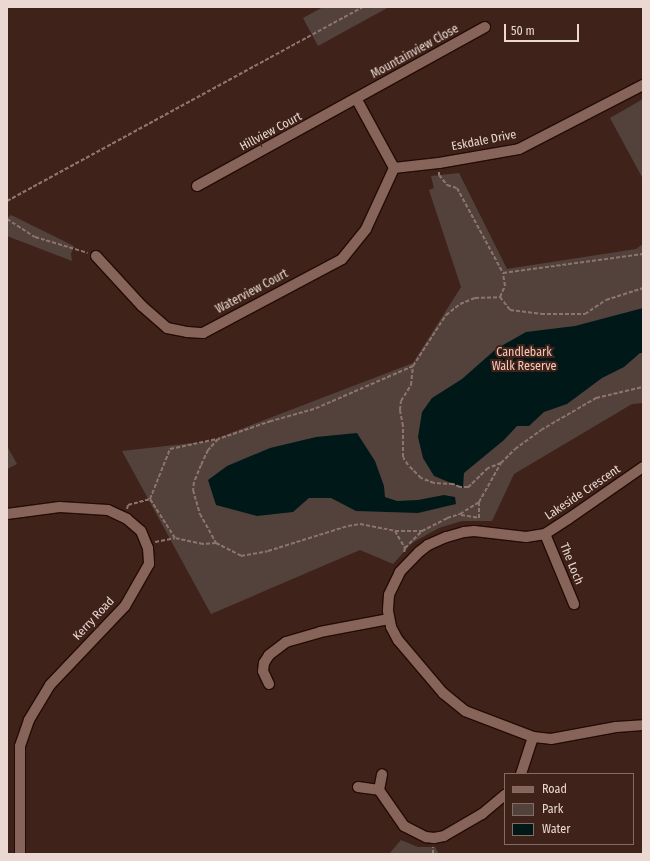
<!DOCTYPE html>
<html>
<head>
<meta charset="utf-8">
<style>
	body { margin:0 }
	#map { position:relative; width:650px; height:861px; overflow:hidden; background:#3f231a; font-family:"Fira Sans Condensed",sans-serif }
	div>[style] { position:absolute }
	.green>* { inset:0; background:#53423c }
	.water>* { inset:0; background:#001918 }
	.path>* { height:2px; margin-top:-1px; transform-origin:0; background:repeating-linear-gradient(90deg,#8d756d 0 4px,transparent 0 6px) }
	.roads { filter:drop-shadow(1px 0 #250b05) drop-shadow(-1px 0 #250b05) drop-shadow(0 1px #250b05) drop-shadow(0 -1px #250b05) }
	.minor>* { height:10px; margin:-5px; padding:0 5px; transform-origin:5px; border-radius:5px; background:#86645a }
	span { translate:-50% -50%; white-space:nowrap; text-align:center; line-height:1.15; -webkit-text-stroke:4px #3f231a; paint-order:stroke }
	.street-label { font-size:12px; color:#ebd8d2 }
	.park-label { font-size:12px; color:#f8c8ba }
	.frame { position:absolute; inset:0; border:8px solid #ebd8d2; pointer-events:none }
	.legend { position:absolute; left:504px; top:773px; width:130px; height:72px; box-sizing:border-box; background:#3f231a; border:1px solid #846b64; margin:0; padding:5px 7px; list-style:none; font-size:12px; color:#ebd8d2 }
	.legend li { display:flex; align-items:center; gap:8px; height:20px }
	.legend b { width:20px; border:1px solid #846b64 }
	.scale { position:absolute; left:504px; top:24px; width:75px; height:18px; box-sizing:border-box; border:2px solid #ebd8d2; border-top:0; padding-left:5px; font-size:12px; line-height:14px; white-space:nowrap; color:#ebd8d2; -webkit-text-stroke:3px #3f231a; paint-order:stroke }
</style>
</head>
<body>
<div id="map">
	<div class="green">
		<i style="clip-path:polygon(323px 7px,389px 7px,318px 46px,303px 18px)"></i>
		<i style="clip-path:polygon(643px 99px,643px 179px,610px 118px)"></i>
		<i style="clip-path:polygon(459px 173px,507px 269px,636px 249px,643px 244px,643px 403px,632px 404px,514px 474px,492px 521px,462px 521px,439px 528px,412px 543px,393px 564px,360px 550px,211px 614px,122px 451px,210px 441px,413px 363px,461px 287px,429px 190px,434px 188px,431px 176px)"></i>
		<i style="clip-path:polygon(11px 215px,74px 246px,71px 254px,72px 261px,7px 236px,7px 218px)"></i>
		<i style="clip-path:polygon(7px 446px,17px 464px,7px 469px)"></i>
		<i style="clip-path:polygon(401px 840px,418px 847px,435px 847px,439px 854px,389px 854px)"></i>
	</div>
	<div class="water">
		<i style="clip-path:polygon(643px 308px,643px 353px,640px 353px,624px 367px,602px 378px,567px 404px,544px 412px,529px 426px,517px 426px,504px 440px,464px 473px,463px 488px,434px 476px,423px 458px,418px 437px,422px 412px,432px 398px,462px 379px,496px 349px,526px 332px,575px 326px)"></i>
		<i style="clip-path:polygon(357px 433px,375px 461px,384px 486px,385px 497px,397px 501px,418px 500px,444px 495px,455px 497px,456px 504px,418px 513px,356px 511px,331px 498px,309px 498px,293px 512px,257px 516px,216px 505px,208px 480px,227px 466px,270px 448px,316px 437px)"></i>
	</div>
	<div class="path">
		<i style="left:439px;top:172px;width:3px;rotate:90deg"></i>
		<i style="left:439px;top:175px;width:13px;rotate:51deg"></i>
		<i style="left:447px;top:185px;width:10px;rotate:17deg"></i>
		<i style="left:457px;top:188px;width:97px;rotate:61.6deg"></i>
		<i style="left:7px;top:201px;width:405px;rotate:-28.6deg"></i>
		<i style="left:7px;top:219px;width:33px;rotate:33deg"></i>
		<i style="left:35px;top:237px;width:55px;rotate:16.8deg"></i>
		<i style="left:500px;top:297px;width:12px;rotate:-66deg"></i>
		<i style="left:505px;top:286px;width:13px;rotate:-99deg"></i>
		<i style="left:503px;top:273px;width:141px;rotate:-7.7deg"></i>
		<i style="left:413px;top:366px;width:108px;rotate:156.5deg"></i>
		<i style="left:314px;top:409px;width:45px;rotate:164.4deg"></i>
		<i style="left:271px;top:421px;width:56px;rotate:161.2deg"></i>
		<i style="left:218px;top:439px;width:15px;rotate:132deg"></i>
		<i style="left:208px;top:450px;width:17px;rotate:115deg"></i>
		<i style="left:201px;top:465px;width:18px;rotate:112deg"></i>
		<i style="left:194px;top:482px;width:8px;rotate:97deg"></i>
		<i style="left:193px;top:490px;width:25px;rotate:74deg"></i>
		<i style="left:200px;top:514px;width:33px;rotate:61deg"></i>
		<i style="left:216px;top:543px;width:28px;rotate:27deg"></i>
		<i style="left:241px;top:556px;width:27px;rotate:-10deg"></i>
		<i style="left:268px;top:551px;width:84px;rotate:-17.4deg"></i>
		<i style="left:348px;top:526px;width:12px;rotate:-9deg"></i>
		<i style="left:360px;top:524px;width:36px;rotate:11deg"></i>
		<i style="left:395px;top:531px;width:27px"></i>
		<i style="left:501px;top:463px;width:14px;rotate:159deg"></i>
		<i style="left:488px;top:468px;width:28px;rotate:136deg"></i>
		<i style="left:468px;top:487px;width:8px;rotate:180deg"></i>
		<i style="left:460px;top:487px;width:8px;rotate:-157deg"></i>
		<i style="left:453px;top:484px;width:19px;rotate:-177deg"></i>
		<i style="left:434px;top:483px;width:14px;rotate:-159deg"></i>
		<i style="left:421px;top:478px;width:18px;rotate:-135deg"></i>
		<i style="left:408px;top:465px;width:9px;rotate:-122deg"></i>
		<i style="left:403px;top:457px;width:31px;rotate:-90deg"></i>
		<i style="left:403px;top:426px;width:16px;rotate:-101deg"></i>
		<i style="left:400px;top:410px;width:9px;rotate:-84deg"></i>
		<i style="left:401px;top:401px;width:19px;rotate:-58deg"></i>
		<i style="left:411px;top:385px;width:19px;rotate:-84deg"></i>
		<i style="left:413px;top:366px;width:61px;rotate:-57.1deg"></i>
		<i style="left:446px;top:315px;width:18px;rotate:-38deg"></i>
		<i style="left:460px;top:304px;width:16px;rotate:-22deg"></i>
		<i style="left:475px;top:298px;width:25px;rotate:-2deg"></i>
		<i style="left:500px;top:297px;width:16px;rotate:52deg"></i>
		<i style="left:510px;top:310px;width:31px;rotate:7deg"></i>
		<i style="left:541px;top:314px;width:44px"></i>
		<i style="left:585px;top:314px;width:25px;rotate:-34deg"></i>
		<i style="left:606px;top:300px;width:39px;rotate:-18deg"></i>
		<i style="left:127px;top:509px;width:4px;rotate:-76deg"></i>
		<i style="left:128px;top:505px;width:23px;rotate:-15deg"></i>
		<i style="left:461px;top:515px;width:18px;rotate:9deg"></i>
		<i style="left:479px;top:518px;width:16px;rotate:-90deg"></i>
		<i style="left:395px;top:531px;width:20px;rotate:60deg"></i>
		<i style="left:405px;top:548px;width:5px;rotate:101deg"></i>
		<i style="left:155px;top:542px;width:20px;rotate:-11deg"></i>
		<i style="left:216px;top:543px;width:13px;rotate:176deg"></i>
		<i style="left:203px;top:544px;width:29px;rotate:-168deg"></i>
		<i style="left:175px;top:538px;width:46px;rotate:-122.7deg"></i>
		<i style="left:150px;top:499px;width:54px;rotate:-68.2deg"></i>
		<i style="left:170px;top:449px;width:48px;rotate:-12deg"></i>
		<i style="left:405px;top:548px;width:24px;rotate:-45deg"></i>
		<i style="left:422px;top:531px;width:28px;rotate:-27deg"></i>
		<i style="left:447px;top:518px;width:14px;rotate:-17deg"></i>
		<i style="left:460px;top:514px;width:22px;rotate:-32deg"></i>
		<i style="left:479px;top:502px;width:45px;rotate:-60.6deg"></i>
		<i style="left:501px;top:463px;width:20px;rotate:-45deg"></i>
		<i style="left:515px;top:449px;width:32px;rotate:-36deg"></i>
		<i style="left:541px;top:430px;width:64px;rotate:-30.2deg"></i>
		<i style="left:596px;top:398px;width:48px;rotate:-13.2deg"></i>
		<i style="left:433px;top:854px;width:7px;rotate:-90deg"></i>
	</div>
	<div class="roads">
		<div class="minor">
			<i style="left:357px;top:100px;width:77px;rotate:61.4deg"></i>
			<i style="left:394px;top:168px;width:45px;rotate:-6.3deg"></i>
			<i style="left:439px;top:163px;width:81px;rotate:-9.9deg"></i>
			<i style="left:519px;top:149px;width:140px;rotate:-27.3deg"></i>
			<i style="left:197px;top:186px;width:329px;rotate:-28.9deg"></i>
			<i style="left:96px;top:256px;width:68px;rotate:47.4deg"></i>
			<i style="left:142px;top:306px;width:33px;rotate:41deg"></i>
			<i style="left:167px;top:328px;width:20px;rotate:11deg"></i>
			<i style="left:187px;top:332px;width:16px;rotate:4deg"></i>
			<i style="left:203px;top:333px;width:157px;rotate:-28deg"></i>
			<i style="left:342px;top:259px;width:38px;rotate:-51deg"></i>
			<i style="left:366px;top:229px;width:67px;rotate:-65.3deg"></i>
			<i style="left:643px;top:467px;width:91px;rotate:145.3deg"></i>
			<i style="left:568px;top:519px;width:27px;rotate:147deg"></i>
			<i style="left:545px;top:534px;width:19px;rotate:171deg"></i>
			<i style="left:526px;top:537px;width:52px;rotate:-173.4deg"></i>
			<i style="left:474px;top:531px;width:10px;rotate:174deg"></i>
			<i style="left:464px;top:532px;width:19px;rotate:164deg"></i>
			<i style="left:446px;top:537px;width:20px;rotate:156deg"></i>
			<i style="left:428px;top:545px;width:11px;rotate:142deg"></i>
			<i style="left:419px;top:552px;width:28px;rotate:134deg"></i>
			<i style="left:400px;top:572px;width:25px;rotate:116deg"></i>
			<i style="left:389px;top:595px;width:16px;rotate:94deg"></i>
			<i style="left:388px;top:611px;width:16px;rotate:79deg"></i>
			<i style="left:391px;top:627px;width:15px;rotate:62deg"></i>
			<i style="left:398px;top:640px;width:70px;rotate:49.7deg"></i>
			<i style="left:443px;top:693px;width:28px;rotate:39deg"></i>
			<i style="left:465px;top:711px;width:73px;rotate:20.9deg"></i>
			<i style="left:533px;top:737px;width:18px;rotate:6deg"></i>
			<i style="left:551px;top:739px;width:66px;rotate:-10.5deg"></i>
			<i style="left:616px;top:727px;width:27px;rotate:-4deg"></i>
			<i style="left:7px;top:514px;width:53px;rotate:-7.5deg"></i>
			<i style="left:60px;top:507px;width:48px;rotate:3.6deg"></i>
			<i style="left:108px;top:510px;width:21px;rotate:25deg"></i>
			<i style="left:127px;top:519px;width:18px;rotate:41deg"></i>
			<i style="left:141px;top:531px;width:18px;rotate:68deg"></i>
			<i style="left:148px;top:548px;width:16px;rotate:86deg"></i>
			<i style="left:149px;top:564px;width:48px;rotate:119.7deg"></i>
			<i style="left:125px;top:606px;width:109px;rotate:133.5deg"></i>
			<i style="left:50px;top:685px;width:41px;rotate:121deg"></i>
			<i style="left:29px;top:720px;width:28px;rotate:109deg"></i>
			<i style="left:20px;top:746px;width:108px;rotate:90deg"></i>
			<i style="left:545px;top:534px;width:76px;rotate:67.5deg"></i>
			<i style="left:269px;top:684px;width:14px;rotate:-115deg"></i>
			<i style="left:263px;top:671px;width:8px;rotate:-83deg"></i>
			<i style="left:264px;top:663px;width:9px;rotate:-58deg"></i>
			<i style="left:269px;top:655px;width:21px;rotate:-37deg"></i>
			<i style="left:286px;top:642px;width:35px;rotate:-16deg"></i>
			<i style="left:320px;top:632px;width:70px;rotate:-10.7deg"></i>
			<i style="left:521px;top:774px;width:39px;rotate:-72deg"></i>
			<i style="left:358px;top:787px;width:21px;rotate:8deg"></i>
			<i style="left:379px;top:790px;width:16px;rotate:-79deg"></i>
			<i style="left:379px;top:790px;width:44px;rotate:55.2deg"></i>
			<i style="left:404px;top:826px;width:25px;rotate:27deg"></i>
			<i style="left:426px;top:837px;width:8px;rotate:7deg"></i>
			<i style="left:434px;top:838px;width:10px;rotate:-11deg"></i>
			<i style="left:444px;top:836px;width:44px;rotate:-30.1deg"></i>
			<i style="left:482px;top:814px;width:30px;rotate:-40deg"></i>
		</div>
	</div>
	<div class="street-label">
		<span style="left:415px;top:52px;rotate:-29deg">Mountainview Close</span>
		<span style="left:271px;top:132px;rotate:-28deg">Hillview Court</span>
		<span style="left:484px;top:141px;rotate:-11deg">Eskdale Drive</span>
		<span style="left:252px;top:292px;rotate:-28deg">Waterview Court</span>
		<span style="left:583px;top:493px;rotate:-34deg">Lakeside Crescent</span>
		<span style="left:571px;top:564px;rotate:68deg">The Loch</span>
		<span style="left:94px;top:619px;rotate:-47deg">Kerry Road</span>
	</div>
	<div class="park-label">
		<span style="left:524px;top:360px">Candlebark<br>Walk Reserve</span>
	</div>
	<div class="frame"></div>
	<ul class="legend">
	<li><b style="height:5px;background:#86645a"></b>Road</li>
	<li><b style="height:11px;background:#53423c"></b>Park</li>
	<li><b style="height:11px;background:#001918"></b>Water</li>
	</ul>
	<div class="scale">50 m</div>
</div>
</body>
</html>
